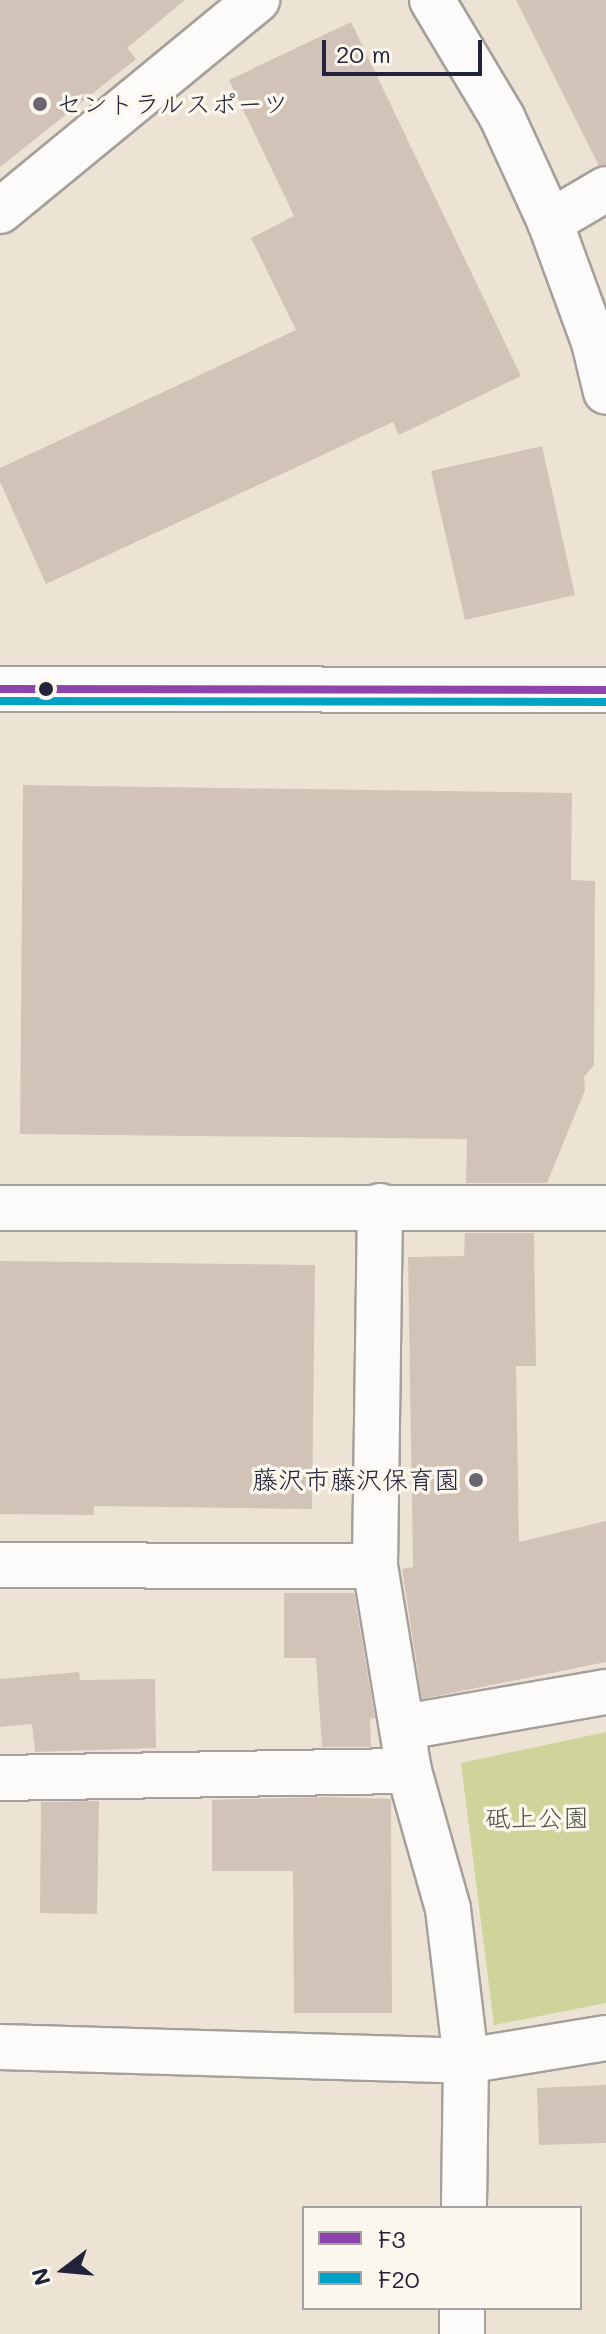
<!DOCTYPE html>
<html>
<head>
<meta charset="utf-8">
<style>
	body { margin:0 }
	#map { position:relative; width:606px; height:2334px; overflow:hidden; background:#ece3d5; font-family:Mali,"Klee One",sans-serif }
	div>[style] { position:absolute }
	.green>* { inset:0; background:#cfd49b }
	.building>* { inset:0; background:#d2c3b8 }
	.roads { filter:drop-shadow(2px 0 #a5a09b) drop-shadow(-2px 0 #a5a09b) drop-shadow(0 2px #a5a09b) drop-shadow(0 -2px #a5a09b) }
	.street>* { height:44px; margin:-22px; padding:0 22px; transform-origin:22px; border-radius:22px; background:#fcfbf9 }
	.secondary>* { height:44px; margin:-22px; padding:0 22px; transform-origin:22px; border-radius:22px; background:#fcfbf9 }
	.highway>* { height:44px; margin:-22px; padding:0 22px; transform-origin:22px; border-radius:22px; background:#fcfbf9 }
	.bus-1>* { height:8px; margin:-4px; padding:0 4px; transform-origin:4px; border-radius:4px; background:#8e44ad }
	.bus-2>* { height:8px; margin:-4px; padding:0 4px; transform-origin:4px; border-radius:4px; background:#02a2c7 }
	.dots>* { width:22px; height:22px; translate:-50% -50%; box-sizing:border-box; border:4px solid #fbf7ec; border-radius:50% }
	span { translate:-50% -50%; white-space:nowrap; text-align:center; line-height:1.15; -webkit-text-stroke:7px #fbf7ec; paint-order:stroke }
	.poi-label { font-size:26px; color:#22223b }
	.left { translate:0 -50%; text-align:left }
	.right { translate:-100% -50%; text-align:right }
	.park-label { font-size:26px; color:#4f544a }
	.legend { position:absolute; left:302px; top:2206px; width:280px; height:104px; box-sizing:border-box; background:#fbf7ec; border:2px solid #a4a2a5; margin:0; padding:10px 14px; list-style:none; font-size:24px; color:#22223b }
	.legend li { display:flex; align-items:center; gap:16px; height:40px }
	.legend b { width:40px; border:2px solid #a4a2a5 }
	.north { position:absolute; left:24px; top:2230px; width:80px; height:80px; -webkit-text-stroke:6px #fbf7ec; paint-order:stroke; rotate:254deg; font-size:22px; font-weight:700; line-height:32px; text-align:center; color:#22223b }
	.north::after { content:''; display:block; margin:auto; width:28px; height:36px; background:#22223b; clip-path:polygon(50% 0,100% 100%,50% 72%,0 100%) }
	.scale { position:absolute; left:322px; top:40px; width:160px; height:36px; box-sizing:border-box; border:4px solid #22223b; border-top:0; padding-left:10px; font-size:24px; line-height:28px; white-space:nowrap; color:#22223b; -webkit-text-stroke:6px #fbf7ec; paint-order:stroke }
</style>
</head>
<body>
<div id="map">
	<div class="green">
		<i style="clip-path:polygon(606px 1732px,606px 2003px,494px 2025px,461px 1763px)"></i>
	</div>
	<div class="building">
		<i style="clip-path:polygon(0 0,185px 0,127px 48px,136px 59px,0 167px)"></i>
		<i style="clip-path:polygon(516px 0,606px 0,606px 164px,599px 166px)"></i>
		<i style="clip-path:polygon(351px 22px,521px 376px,399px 435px,393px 422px,46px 584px,0 482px,0 468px,296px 330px,251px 238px,294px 216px,229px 80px)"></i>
		<i style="clip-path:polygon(542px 446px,575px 595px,465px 620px,431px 471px)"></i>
		<i style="clip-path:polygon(23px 785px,572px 793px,571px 880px,595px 881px,594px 1065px,584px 1077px,585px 1090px,547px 1183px,466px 1183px,467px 1139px,20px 1134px)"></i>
		<i style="clip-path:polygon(465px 1233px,534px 1233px,536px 1366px,516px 1366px,519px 1542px,606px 1521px,606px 1662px,422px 1699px,402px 1569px,413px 1567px,408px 1257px,464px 1256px)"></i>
		<i style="clip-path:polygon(0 1261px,315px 1265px,312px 1509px,94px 1506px,94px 1515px,0 1514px)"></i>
		<i style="clip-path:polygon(284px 1593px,354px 1593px,375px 1718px,370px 1719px,371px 1747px,322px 1747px,316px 1658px,284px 1658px)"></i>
		<i style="clip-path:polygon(79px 1672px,80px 1680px,155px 1679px,156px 1748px,35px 1752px,32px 1724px,0 1727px,0 1679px)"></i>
		<i style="clip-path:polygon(325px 1797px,391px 1799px,392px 2013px,294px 2013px,293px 1871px,212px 1871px,212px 1800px)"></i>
		<i style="clip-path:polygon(99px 1801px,97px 1914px,40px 1913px,41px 1802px)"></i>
		<i style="clip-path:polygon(606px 2085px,606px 2143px,539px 2145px,537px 2088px)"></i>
	</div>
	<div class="roads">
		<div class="street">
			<i style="left:0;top:211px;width:333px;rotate:-39.4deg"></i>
			<i style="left:550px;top:222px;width:65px;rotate:-30.5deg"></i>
			<i style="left:380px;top:1206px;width:360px;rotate:90.8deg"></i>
			<i style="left:375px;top:1566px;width:208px;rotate:80.6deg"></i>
			<i style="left:409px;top:1771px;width:143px;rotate:74.2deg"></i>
			<i style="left:448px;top:1909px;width:153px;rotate:83.2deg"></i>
			<i style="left:466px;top:2061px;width:147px;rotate:90.8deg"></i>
			<i style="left:0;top:1208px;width:606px"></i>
			<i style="left:0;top:1565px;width:375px;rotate:0.2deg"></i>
			<i style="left:405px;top:1727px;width:204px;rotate:-9.9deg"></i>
			<i style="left:0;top:1778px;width:409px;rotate:-1deg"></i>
			<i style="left:0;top:2047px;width:466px;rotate:1.7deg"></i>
			<i style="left:466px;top:2061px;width:142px;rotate:-9.3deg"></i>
			<i style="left:462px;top:2334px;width:26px;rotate:-90deg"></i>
		</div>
		<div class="secondary">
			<i style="left:432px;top:0;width:136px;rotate:59.1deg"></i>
			<i style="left:502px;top:117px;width:115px;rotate:65.4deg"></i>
			<i style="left:550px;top:222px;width:128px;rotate:69.9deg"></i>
			<i style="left:594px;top:342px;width:51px;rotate:76.5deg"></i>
		</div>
		<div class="highway">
			<i style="left:0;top:689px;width:606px;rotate:0.09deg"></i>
		</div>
	</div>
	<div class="bus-1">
		<i style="left:0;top:689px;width:606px;rotate:0.09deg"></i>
	</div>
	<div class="bus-2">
		<i style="left:0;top:701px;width:606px;rotate:0.09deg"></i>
	</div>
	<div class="dots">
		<i style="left:40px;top:104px;background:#696671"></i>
		<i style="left:46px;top:689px;background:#22223b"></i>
		<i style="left:476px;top:1480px;background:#696671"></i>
	</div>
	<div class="poi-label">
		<span class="left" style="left:56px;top:104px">セントラルスポーツ</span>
		<span class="right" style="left:460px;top:1480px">藤沢市藤沢保育園</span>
	</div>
	<div class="park-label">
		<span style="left:537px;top:1818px">砥上公園</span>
	</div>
	<ul class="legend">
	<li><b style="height:10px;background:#8e44ad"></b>F3</li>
	<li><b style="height:10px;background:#02a2c7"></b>F20</li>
	</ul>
	<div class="north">N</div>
	<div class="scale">20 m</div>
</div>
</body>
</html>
